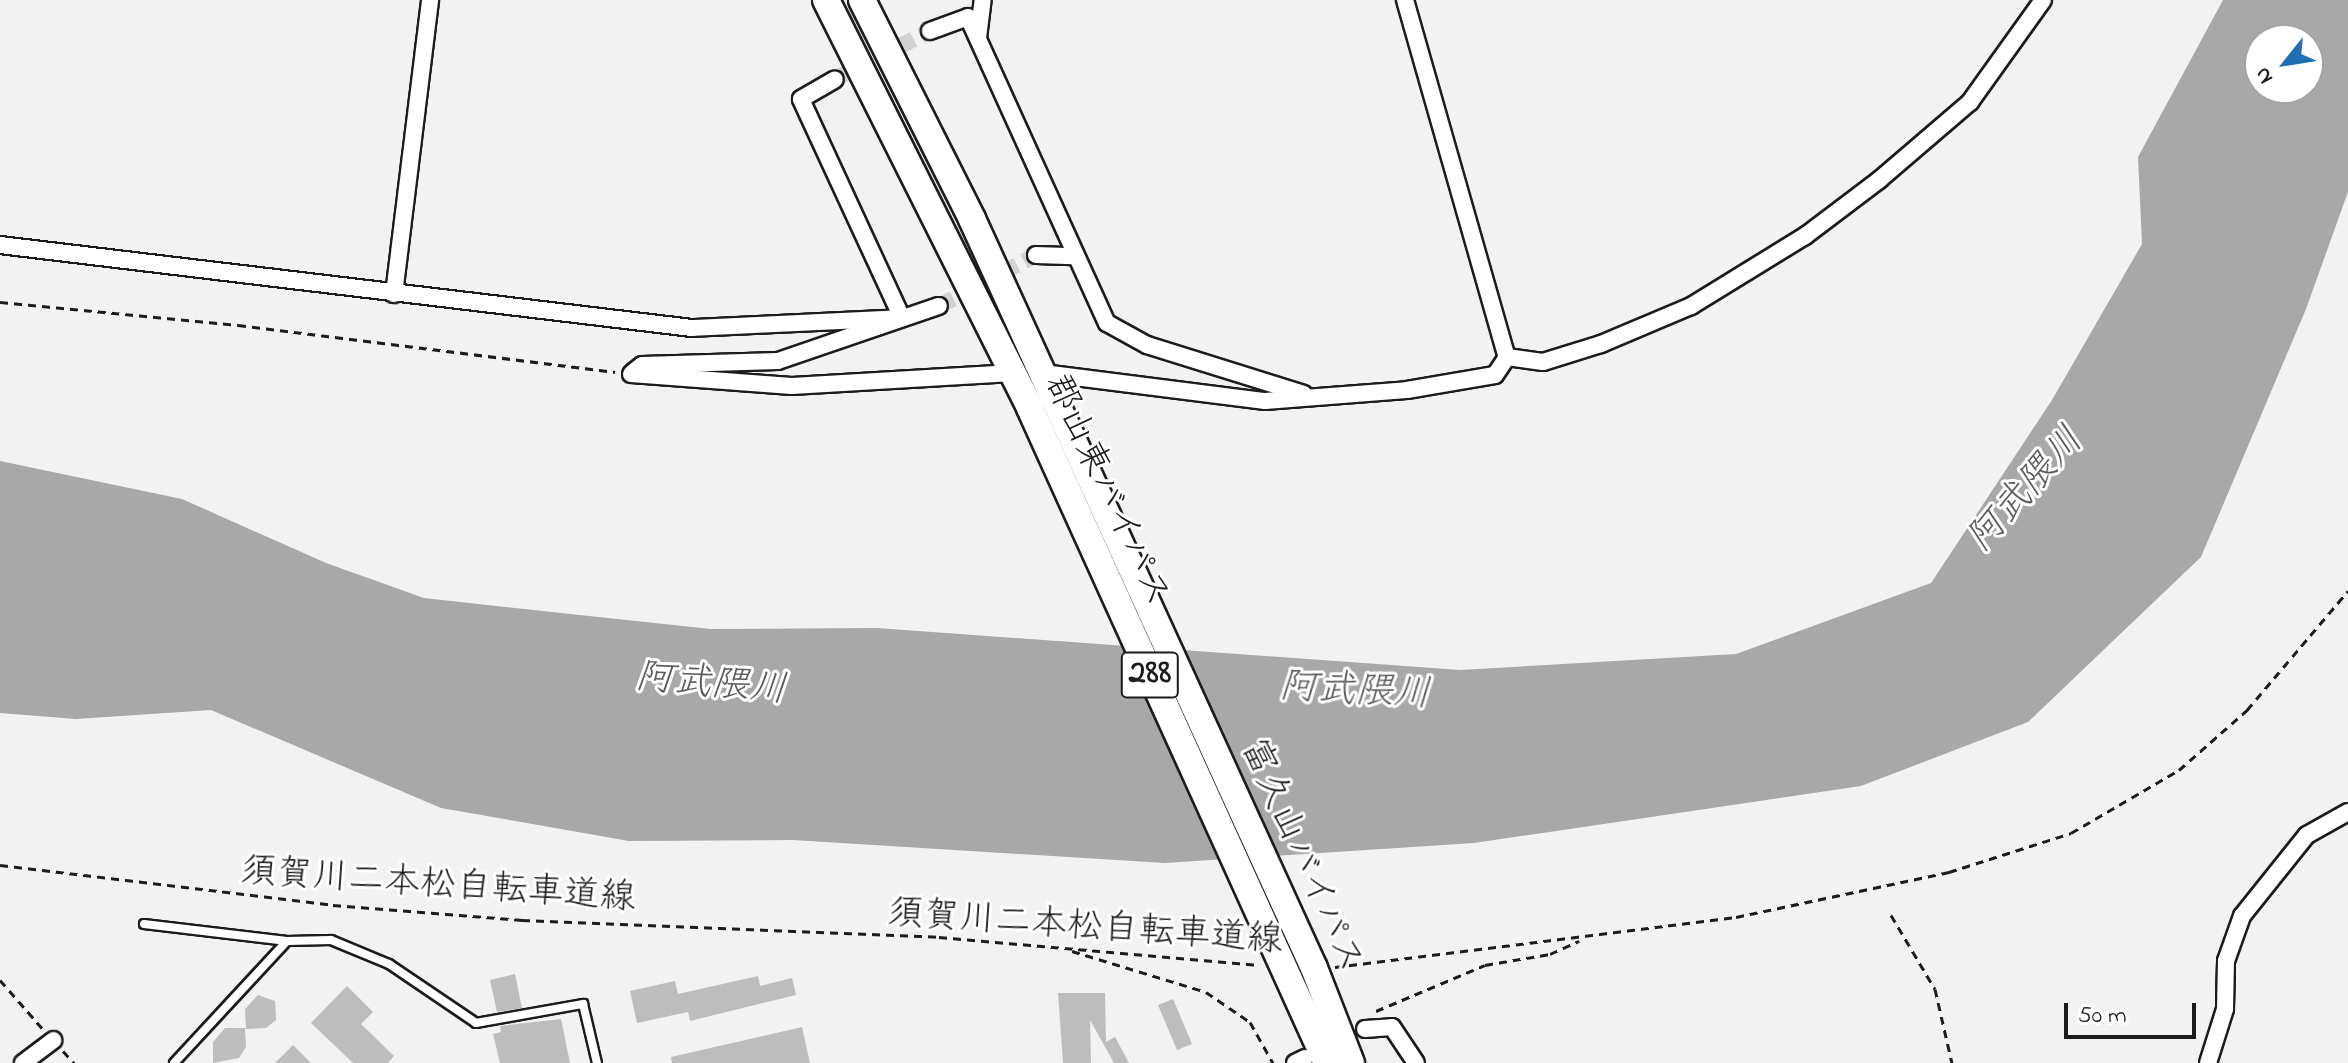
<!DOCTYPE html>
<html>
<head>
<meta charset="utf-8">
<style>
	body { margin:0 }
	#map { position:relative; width:2348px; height:1063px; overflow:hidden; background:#f2f2f2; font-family:"Indie Flower","Klee One",sans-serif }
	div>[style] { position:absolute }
	.water>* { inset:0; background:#a8a8a8 }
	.building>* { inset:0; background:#bdbdbd }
	.minor-tunnel>* { height:16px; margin-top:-8px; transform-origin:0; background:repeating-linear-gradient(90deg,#d2d2d2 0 16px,transparent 0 24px) }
	.path>* { height:3px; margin-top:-1.5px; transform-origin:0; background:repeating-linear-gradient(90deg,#1c1c1c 0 8px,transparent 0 14px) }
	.roads { filter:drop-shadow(2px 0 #1c1c1c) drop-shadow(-2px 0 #1c1c1c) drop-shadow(0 2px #1c1c1c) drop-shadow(0 -2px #1c1c1c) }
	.service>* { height:8px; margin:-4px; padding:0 4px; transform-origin:4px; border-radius:4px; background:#fff }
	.minor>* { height:16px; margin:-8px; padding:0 8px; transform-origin:8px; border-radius:8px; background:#fff }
	.trunk>* { height:26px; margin:-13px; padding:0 13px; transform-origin:13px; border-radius:13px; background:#fff }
	span { translate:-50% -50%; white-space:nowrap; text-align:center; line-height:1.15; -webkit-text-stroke:6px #fff; paint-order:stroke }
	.shield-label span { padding:2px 6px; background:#fff; border:2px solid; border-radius:6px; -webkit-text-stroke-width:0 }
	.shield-label { font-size:34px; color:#1c1c1c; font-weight:700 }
	.street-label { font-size:36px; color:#1c1c1c }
	.water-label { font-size:38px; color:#5b5b5b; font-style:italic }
	.north { position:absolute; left:2244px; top:24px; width:80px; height:80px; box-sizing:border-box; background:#fff; border:2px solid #a4a4a4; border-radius:50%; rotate:240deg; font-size:22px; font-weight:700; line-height:32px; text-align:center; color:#1c1c1c }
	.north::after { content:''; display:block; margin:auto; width:28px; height:36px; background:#1f6fb2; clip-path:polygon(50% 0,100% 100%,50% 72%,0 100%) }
	.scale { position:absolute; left:2064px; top:1003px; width:132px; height:36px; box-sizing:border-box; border:4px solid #1c1c1c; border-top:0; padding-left:10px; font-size:24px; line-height:28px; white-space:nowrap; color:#1c1c1c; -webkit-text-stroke:6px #fff; paint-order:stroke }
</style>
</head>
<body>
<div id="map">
	<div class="water">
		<i style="clip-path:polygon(evenodd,2223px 0,2348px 0,2348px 192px,2306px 309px,2201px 557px,2028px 722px,1861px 786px,1474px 843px,1165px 863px,793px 840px,629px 841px,441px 808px,211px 710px,76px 719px,0 713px,0 461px,182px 499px,326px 563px,424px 598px,589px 616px,711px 629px,877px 628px,1460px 670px,1736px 654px,1931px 583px,2052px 400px,2142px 244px,2138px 157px,2223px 0,2260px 40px,2308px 40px,2308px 88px,2260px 88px,2260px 40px)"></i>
	</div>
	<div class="building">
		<i style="clip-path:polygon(515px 974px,522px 1008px,497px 1012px,490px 980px)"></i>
		<i style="clip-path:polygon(758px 976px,760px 986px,792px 978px,796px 995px,690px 1021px,688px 1012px,637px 1023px,630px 991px,675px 981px,678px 994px)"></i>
		<i style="clip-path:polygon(347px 986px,373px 1012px,361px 1024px,394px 1056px,388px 1063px,353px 1063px,311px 1023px)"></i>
		<i style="clip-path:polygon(1058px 993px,1105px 993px,1106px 1042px,1115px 1037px,1129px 1063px,1114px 1063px,1090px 1020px,1091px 1063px,1063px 1063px)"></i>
		<i style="clip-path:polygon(258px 995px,275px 1001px,276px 1020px,266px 1028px,246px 1029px,245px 1009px)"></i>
		<i style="clip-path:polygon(1173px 999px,1192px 1044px,1177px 1050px,1158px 1005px)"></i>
		<i style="clip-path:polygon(561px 1019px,570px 1063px,500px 1063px,493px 1034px,501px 1032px,500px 1026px)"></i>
		<i style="clip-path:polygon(802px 1027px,810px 1063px,672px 1063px,671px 1057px)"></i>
		<i style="clip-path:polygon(225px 1028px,245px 1028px,246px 1047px,239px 1058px,213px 1063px,213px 1042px)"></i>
		<i style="clip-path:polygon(293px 1045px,311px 1063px,275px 1063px)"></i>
	</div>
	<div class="minor-tunnel">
		<i style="left:835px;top:79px;width:106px;rotate:-26.8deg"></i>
		<i style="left:939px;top:306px;width:110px;rotate:-27.7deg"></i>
	</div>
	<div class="path">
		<i style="left:0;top:302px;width:239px;rotate:5.5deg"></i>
		<i style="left:238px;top:325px;width:380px;rotate:7.1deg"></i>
		<i style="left:0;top:865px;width:335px;rotate:6.8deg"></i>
		<i style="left:333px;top:905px;width:190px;rotate:4.5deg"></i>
		<i style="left:522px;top:920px;width:417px;rotate:2.3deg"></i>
		<i style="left:939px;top:937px;width:321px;rotate:5deg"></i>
		<i style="left:1891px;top:915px;width:86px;rotate:59.3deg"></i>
		<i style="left:1935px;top:989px;width:76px;rotate:77.1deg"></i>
		<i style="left:1072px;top:951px;width:140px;rotate:17deg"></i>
		<i style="left:1206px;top:992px;width:53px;rotate:34.3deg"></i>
		<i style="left:1250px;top:1022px;width:47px;rotate:60.7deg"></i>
		<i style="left:1335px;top:967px;width:404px;rotate:-7.1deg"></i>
		<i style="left:1736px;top:917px;width:218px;rotate:-11.9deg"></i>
		<i style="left:1949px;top:872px;width:128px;rotate:-17.7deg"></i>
		<i style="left:2071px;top:833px;width:125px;rotate:-30.3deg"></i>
		<i style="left:2179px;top:770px;width:91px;rotate:-41.4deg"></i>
		<i style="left:2247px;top:710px;width:156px;rotate:-49.7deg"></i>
		<i style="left:0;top:980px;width:64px;rotate:48.8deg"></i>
		<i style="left:1376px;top:1011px;width:118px;rotate:-22.9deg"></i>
		<i style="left:1485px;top:965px;width:66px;rotate:-9.6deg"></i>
		<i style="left:1550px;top:954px;width:32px;rotate:-24deg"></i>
		<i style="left:63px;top:1051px;width:16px;rotate:47deg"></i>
	</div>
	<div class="roads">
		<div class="service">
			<i style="left:144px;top:924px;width:144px;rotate:6.8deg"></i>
			<i style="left:287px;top:941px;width:44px;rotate:-1.3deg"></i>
			<i style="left:331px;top:940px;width:63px;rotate:22.5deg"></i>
			<i style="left:389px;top:964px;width:105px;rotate:34.1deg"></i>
			<i style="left:476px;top:1023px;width:109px;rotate:-10.1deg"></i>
			<i style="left:583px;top:1004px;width:61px;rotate:76.7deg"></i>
			<i style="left:174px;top:1063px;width:166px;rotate:-47.2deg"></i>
		</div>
		<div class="minor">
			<i style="left:1405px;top:0;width:371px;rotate:74.1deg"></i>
			<i style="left:930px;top:31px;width:40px;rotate:-20.2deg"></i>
			<i style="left:968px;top:17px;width:336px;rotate:65.6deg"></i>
			<i style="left:1107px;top:323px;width:46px;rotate:28.8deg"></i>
			<i style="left:1147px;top:345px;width:164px;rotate:17.3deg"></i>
			<i style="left:978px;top:38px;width:38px;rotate:-83deg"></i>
			<i style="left:0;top:245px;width:697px;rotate:6.84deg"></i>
			<i style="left:692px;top:328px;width:210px;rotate:-2.7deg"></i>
			<i style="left:902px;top:318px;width:241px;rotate:-114.8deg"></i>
			<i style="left:801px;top:99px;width:39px;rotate:-30deg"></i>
			<i style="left:1036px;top:255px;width:38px;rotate:2deg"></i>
			<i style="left:394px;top:294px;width:296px;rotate:-83deg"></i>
			<i style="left:633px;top:372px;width:11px;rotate:-38deg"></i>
			<i style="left:642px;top:365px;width:136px;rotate:-1.7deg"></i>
			<i style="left:778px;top:361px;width:170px;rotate:-18.9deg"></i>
			<i style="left:1043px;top:373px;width:224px;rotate:7.2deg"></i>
			<i style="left:1265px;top:401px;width:142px;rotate:-4.4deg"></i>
			<i style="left:1407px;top:390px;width:89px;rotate:-9.7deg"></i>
			<i style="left:1495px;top:375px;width:22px;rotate:-56deg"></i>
			<i style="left:1507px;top:357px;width:36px;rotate:8deg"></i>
			<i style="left:1543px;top:362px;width:61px;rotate:-17.2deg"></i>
			<i style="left:1601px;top:344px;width:98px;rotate:-22.9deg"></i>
			<i style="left:1691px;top:306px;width:134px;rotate:-31.6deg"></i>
			<i style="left:1805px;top:236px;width:93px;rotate:-37.1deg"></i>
			<i style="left:1879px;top:180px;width:120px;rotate:-40.6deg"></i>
			<i style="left:1970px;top:102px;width:125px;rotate:-54.4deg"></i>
			<i style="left:631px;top:374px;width:161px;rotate:4.3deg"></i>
			<i style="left:792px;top:386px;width:221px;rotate:-3.4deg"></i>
			<i style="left:1365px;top:1029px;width:27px;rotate:-4deg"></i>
			<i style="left:1392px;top:1027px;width:43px;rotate:56.3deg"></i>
			<i style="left:23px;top:1063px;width:38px;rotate:-37deg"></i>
			<i style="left:1295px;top:1063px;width:11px;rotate:-27deg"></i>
			<i style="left:2208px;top:1063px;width:57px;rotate:-72.5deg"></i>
			<i style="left:2225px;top:1009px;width:48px;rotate:-88.8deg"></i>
			<i style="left:2226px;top:961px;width:48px;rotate:-70.4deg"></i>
			<i style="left:2242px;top:916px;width:104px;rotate:-51.3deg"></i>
			<i style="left:2307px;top:835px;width:47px;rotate:-29.3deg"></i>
		</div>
		<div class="trunk">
			<i style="left:826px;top:0;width:456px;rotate:63.4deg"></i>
			<i style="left:1030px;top:408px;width:719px;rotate:65.61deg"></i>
			<i style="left:862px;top:0;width:245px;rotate:63.3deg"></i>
			<i style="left:972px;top:219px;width:823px;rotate:65.46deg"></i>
			<i style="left:1314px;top:968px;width:102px;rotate:68.7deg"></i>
		</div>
	</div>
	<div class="shield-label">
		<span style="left:1150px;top:675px">288</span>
	</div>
	<div class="street-label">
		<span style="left:1106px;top:491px;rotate:65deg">郡山東バイパス</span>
		<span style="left:1301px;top:856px;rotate:66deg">富久山バイパス</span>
		<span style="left:438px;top:886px;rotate:4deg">須賀川二本松自転車道線</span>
		<span style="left:1085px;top:928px;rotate:4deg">須賀川二本松自転車道線</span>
	</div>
	<div class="water-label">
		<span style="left:2027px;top:491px;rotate:-48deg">阿武隈川</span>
		<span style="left:711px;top:686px;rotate:5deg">阿武隈川</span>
		<span style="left:1355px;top:693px;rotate:3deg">阿武隈川</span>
	</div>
	<div class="north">N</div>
	<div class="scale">50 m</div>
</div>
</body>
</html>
